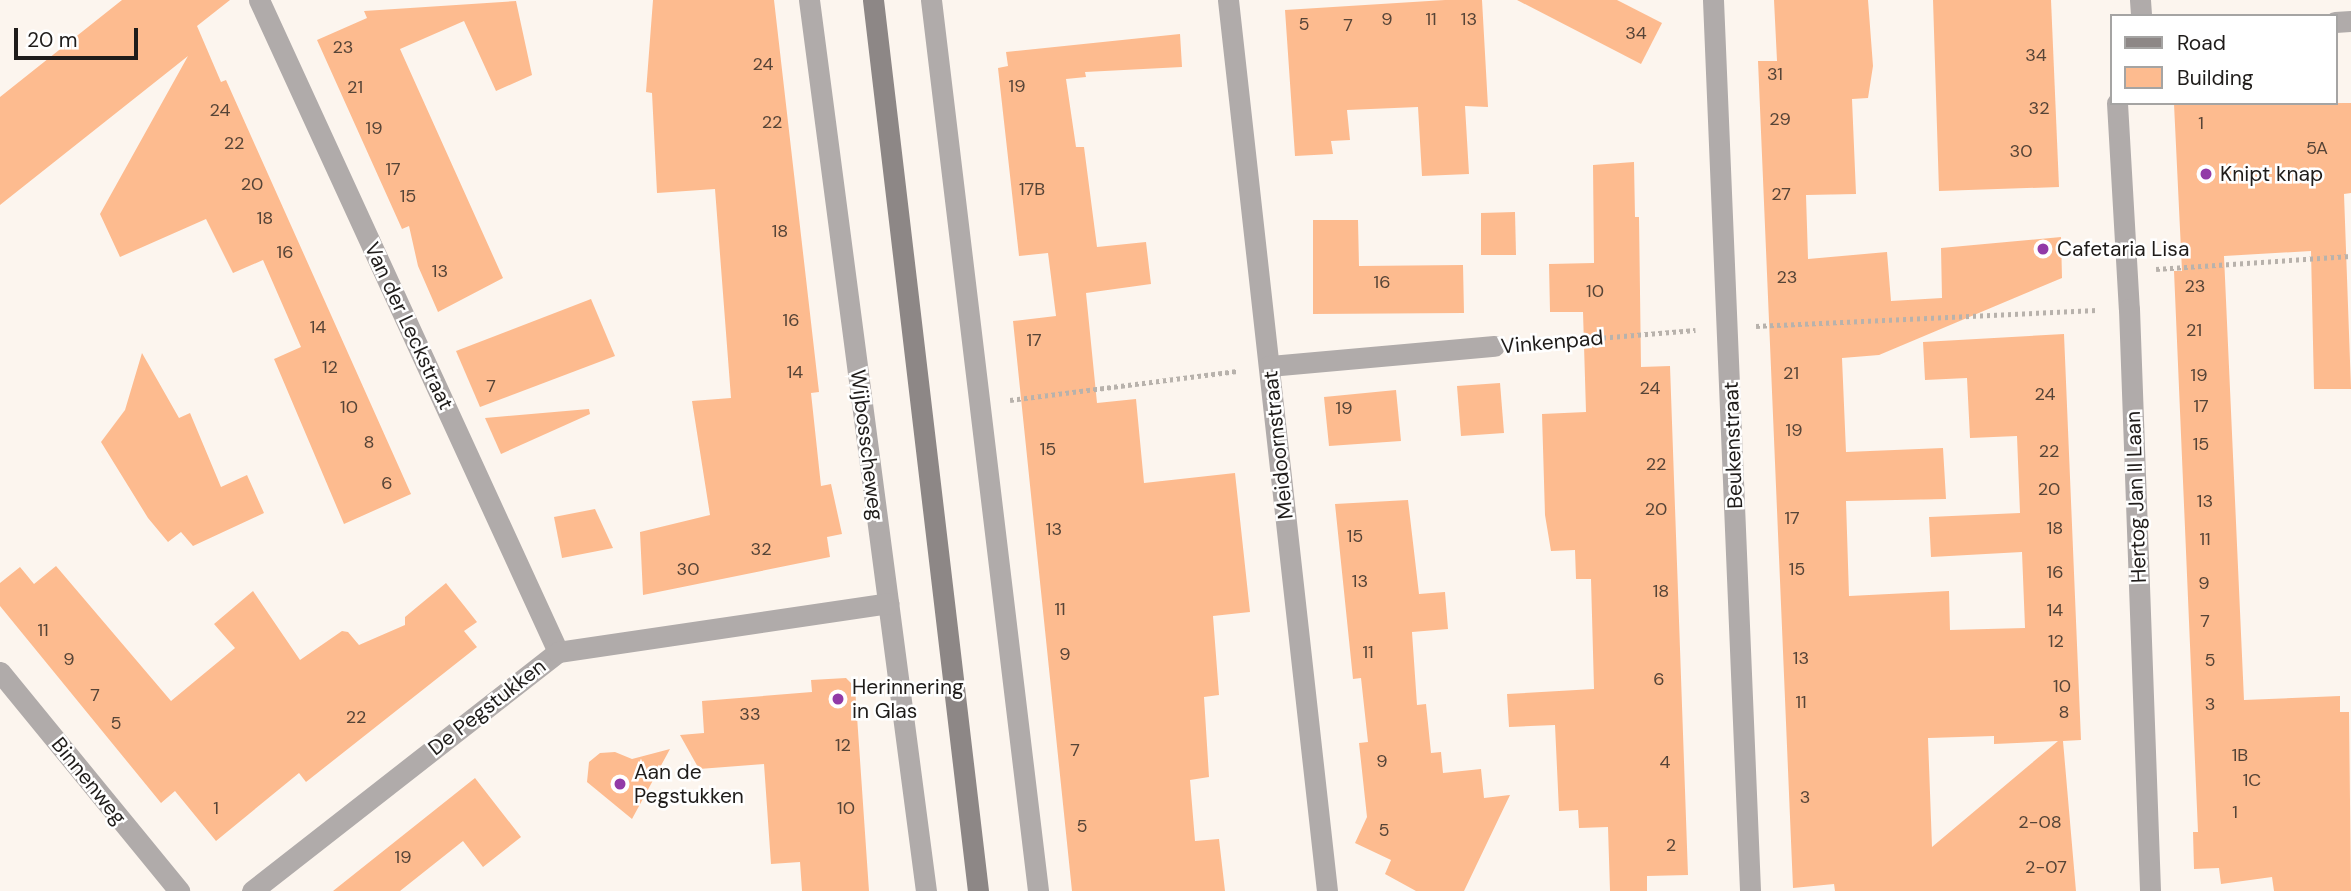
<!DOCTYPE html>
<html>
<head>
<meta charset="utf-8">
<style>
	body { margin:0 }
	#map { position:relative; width:2351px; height:891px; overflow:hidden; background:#fcf5ee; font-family:"DM Sans",sans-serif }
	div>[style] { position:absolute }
	.building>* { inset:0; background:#fdbb8f }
	.path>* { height:4.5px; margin-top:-2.25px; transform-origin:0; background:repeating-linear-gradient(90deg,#b8b2ac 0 3.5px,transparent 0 7px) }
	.street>* { height:21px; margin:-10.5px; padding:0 10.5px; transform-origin:10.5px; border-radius:10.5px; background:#b0abaa }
	.secondary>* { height:21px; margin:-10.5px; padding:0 10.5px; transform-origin:10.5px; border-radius:10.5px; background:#8d8786 }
	.dots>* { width:19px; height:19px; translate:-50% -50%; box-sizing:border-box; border:4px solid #fff; border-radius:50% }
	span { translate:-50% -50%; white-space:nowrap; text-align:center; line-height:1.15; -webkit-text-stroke:5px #fff; paint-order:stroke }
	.number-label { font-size:18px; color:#564437 }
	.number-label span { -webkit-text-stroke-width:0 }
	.poi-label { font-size:21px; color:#1f1c1a }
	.left { translate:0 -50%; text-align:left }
	.street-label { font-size:21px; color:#1f1c1a }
	.legend { position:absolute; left:2110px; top:14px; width:228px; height:91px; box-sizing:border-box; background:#fff; border:2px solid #a5a4a3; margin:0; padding:9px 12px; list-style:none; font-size:21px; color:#1f1c1a }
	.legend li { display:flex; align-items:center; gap:14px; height:35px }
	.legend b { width:35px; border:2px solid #a5a4a3 }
	.scale { position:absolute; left:14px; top:28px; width:124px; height:32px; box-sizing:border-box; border:4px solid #1f1c1a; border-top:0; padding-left:9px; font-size:21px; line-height:24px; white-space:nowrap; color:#1f1c1a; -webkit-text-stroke:5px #fff; paint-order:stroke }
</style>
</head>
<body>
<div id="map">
	<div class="building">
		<i style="clip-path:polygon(122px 0,230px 0,197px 26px,221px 82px,226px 80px,411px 494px,344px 524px,274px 359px,301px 347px,263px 260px,233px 273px,206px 219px,120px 257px,100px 214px,188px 56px,0 205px,0 97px)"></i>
		<i style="clip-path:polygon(653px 0,774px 0,819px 392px,811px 393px,821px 486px,831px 484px,842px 534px,827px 537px,830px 557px,643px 595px,640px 532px,710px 515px,692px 401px,731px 398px,715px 189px,657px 193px,652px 93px,646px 92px)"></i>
		<i style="clip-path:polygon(1445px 0,1482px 0,1488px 107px,1465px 106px,1469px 174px,1422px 176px,1418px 107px,1347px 110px,1350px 140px,1331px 141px,1333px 154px,1295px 156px,1285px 10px)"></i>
		<i style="clip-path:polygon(1517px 0,1617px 0,1662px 23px,1641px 64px)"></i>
		<i style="clip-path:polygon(evenodd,1774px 0,1868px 0,1873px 66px,1868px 98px,1852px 99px,1856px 194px,1806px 195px,1808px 259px,1887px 252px,1891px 301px,1942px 298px,1941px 248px,2061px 237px,2062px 278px,1879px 355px,1842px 358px,1846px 452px,1943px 448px,1946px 499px,1846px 501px,1849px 596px,1949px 591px,1950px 630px,2025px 628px,2022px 552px,1931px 557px,1929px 517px,2020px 513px,2017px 436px,1970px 438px,1967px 378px,1925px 380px,1923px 342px,2064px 334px,2081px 740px,2063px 741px,2076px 891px,1835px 891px,1834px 884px,1793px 888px,1758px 61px,1777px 61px,1774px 0,1994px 736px,1994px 744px,2058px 741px,1932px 847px,1928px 738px,1994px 736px)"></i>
		<i style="clip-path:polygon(1933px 0,2051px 0,2059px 187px,1939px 191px)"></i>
		<i style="clip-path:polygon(516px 1px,532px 75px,496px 91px,464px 21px,400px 49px,503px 278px,438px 312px,418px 266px,409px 226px,402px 229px,317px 40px,367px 18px,364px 11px)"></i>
		<i style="clip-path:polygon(1180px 34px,1182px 67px,1085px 72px,1086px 77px,1066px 79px,1076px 147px,1084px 147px,1097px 247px,1146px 242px,1151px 284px,1086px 293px,1097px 403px,1136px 399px,1144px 483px,1235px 473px,1250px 612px,1213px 616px,1219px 695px,1204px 697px,1209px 777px,1190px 780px,1195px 841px,1219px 839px,1225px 891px,1072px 891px,1013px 321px,1056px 316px,1048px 253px,1019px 256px,998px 68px,1008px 66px,1006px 52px)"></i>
		<i style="clip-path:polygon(2351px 103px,2351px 193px,2344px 194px,2351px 389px,2314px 389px,2311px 251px,2224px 256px,2244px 700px,2340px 696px,2340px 712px,2349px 712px,2351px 891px,2274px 891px,2272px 877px,2221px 884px,2219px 868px,2194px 869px,2193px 832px,2198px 832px,2174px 271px,2182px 271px,2174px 104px)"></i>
		<i style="clip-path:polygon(1634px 162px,1635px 217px,1639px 217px,1641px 367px,1670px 366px,1688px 875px,1647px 876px,1647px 891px,1610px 891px,1608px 827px,1579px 828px,1578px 810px,1559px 811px,1555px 725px,1509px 727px,1507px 694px,1594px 689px,1591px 579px,1576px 579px,1575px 550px,1551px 551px,1545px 515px,1542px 414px,1586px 412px,1583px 312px,1550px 312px,1549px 264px,1594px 263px,1593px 165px)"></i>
		<i style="clip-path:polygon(1515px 212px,1516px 255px,1481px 255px,1481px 213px)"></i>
		<i style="clip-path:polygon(1313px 220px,1358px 220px,1359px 266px,1463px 265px,1464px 313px,1313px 314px)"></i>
		<i style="clip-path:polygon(591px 299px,615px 356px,480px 407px,456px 351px)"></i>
		<i style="clip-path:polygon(142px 353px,179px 418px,190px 413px,221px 487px,247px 475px,264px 513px,193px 546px,181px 532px,168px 542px,148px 518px,101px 442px,125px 410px)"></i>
		<i style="clip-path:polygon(1500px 383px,1504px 433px,1461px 436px,1457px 386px)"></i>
		<i style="clip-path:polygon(1396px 390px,1401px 441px,1329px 446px,1324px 397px)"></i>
		<i style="clip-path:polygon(589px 409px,590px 414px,501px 454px,485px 418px)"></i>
		<i style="clip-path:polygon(1408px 500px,1419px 594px,1445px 592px,1448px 629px,1412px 632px,1417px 705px,1426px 704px,1431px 753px,1441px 752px,1443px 773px,1481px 769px,1484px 798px,1510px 795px,1464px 891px,1416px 891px,1385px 874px,1391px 860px,1355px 843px,1367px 817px,1359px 743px,1368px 742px,1361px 678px,1353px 679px,1335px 504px)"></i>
		<i style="clip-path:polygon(595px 509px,613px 548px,562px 558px,554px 517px)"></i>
		<i style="clip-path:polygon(56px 566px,171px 701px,235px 648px,214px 624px,253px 591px,300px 660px,342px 631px,348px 632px,359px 645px,405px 625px,405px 617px,446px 583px,477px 622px,464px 631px,477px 647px,306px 782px,299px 773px,216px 841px,175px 791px,161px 803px,0 606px,0 583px,20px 567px,34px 584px)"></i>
		<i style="clip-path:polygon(846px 678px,855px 687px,869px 891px,802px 891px,800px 862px,771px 864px,764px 764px,699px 769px,680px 735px,704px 733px,702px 701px,812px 692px,811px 680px)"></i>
		<i style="clip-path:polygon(670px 749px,632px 819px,587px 782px,589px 762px,600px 753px,615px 752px,632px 759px)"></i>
		<i style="clip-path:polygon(475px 778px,521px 837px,483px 867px,463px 841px,400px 891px,333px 891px)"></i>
	</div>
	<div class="path">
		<i style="left:2156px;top:269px;width:195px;rotate:-3.8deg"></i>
		<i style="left:1756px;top:326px;width:341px;rotate:-2.7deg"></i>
		<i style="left:1526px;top:344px;width:170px;rotate:-4.7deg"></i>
		<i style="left:1010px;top:400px;width:229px;rotate:-7.3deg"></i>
	</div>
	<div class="street">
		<i style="left:259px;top:0;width:717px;rotate:65.36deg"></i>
		<i style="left:809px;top:0;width:899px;rotate:82.52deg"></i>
		<i style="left:931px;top:0;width:897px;rotate:83.15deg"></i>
		<i style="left:1228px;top:0;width:896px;rotate:83.66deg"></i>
		<i style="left:1713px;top:0;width:892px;rotate:87.62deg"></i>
		<i style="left:2140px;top:0;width:16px;rotate:86deg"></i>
		<i style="left:2335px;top:22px;width:16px;rotate:-4deg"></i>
		<i style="left:2117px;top:103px;width:206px;rotate:86.7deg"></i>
		<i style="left:2129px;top:309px;width:582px;rotate:87.93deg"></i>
		<i style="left:1269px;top:366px;width:226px;rotate:-5.1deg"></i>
		<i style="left:0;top:672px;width:283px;rotate:50.7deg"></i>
		<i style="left:252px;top:891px;width:388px;rotate:-38deg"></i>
		<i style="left:558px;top:652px;width:334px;rotate:-8.4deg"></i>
	</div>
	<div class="secondary">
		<i style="left:873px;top:0;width:897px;rotate:83.28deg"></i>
	</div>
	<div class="dots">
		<i style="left:2206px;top:174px;background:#923aa7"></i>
		<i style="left:2043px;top:249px;background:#923aa7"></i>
		<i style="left:838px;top:699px;background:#923aa7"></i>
		<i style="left:620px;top:784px;background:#923aa7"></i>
	</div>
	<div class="number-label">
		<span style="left:1387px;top:19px">9</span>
		<span style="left:1431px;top:19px">11</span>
		<span style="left:1469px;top:19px">13</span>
		<span style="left:1304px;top:24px">5</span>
		<span style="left:1348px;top:25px">7</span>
		<span style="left:1636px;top:33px">34</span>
		<span style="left:343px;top:47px">23</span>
		<span style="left:2036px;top:55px">34</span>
		<span style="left:763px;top:64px">24</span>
		<span style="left:1775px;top:74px">31</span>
		<span style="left:1017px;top:86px">19</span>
		<span style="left:355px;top:87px">21</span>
		<span style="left:2039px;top:108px">32</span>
		<span style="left:220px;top:110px">24</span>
		<span style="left:1780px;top:119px">29</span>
		<span style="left:772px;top:122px">22</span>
		<span style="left:2201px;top:123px">1</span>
		<span style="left:374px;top:128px">19</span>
		<span style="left:234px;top:143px">22</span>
		<span style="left:2317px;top:148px">5A</span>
		<span style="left:2021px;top:151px">30</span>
		<span style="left:393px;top:169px">17</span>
		<span style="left:252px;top:184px">20</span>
		<span style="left:1032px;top:189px">17B</span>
		<span style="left:1781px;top:194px">27</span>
		<span style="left:408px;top:196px">15</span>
		<span style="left:265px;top:218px">18</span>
		<span style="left:780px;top:231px">18</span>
		<span style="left:285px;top:252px">16</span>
		<span style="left:440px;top:271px">13</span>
		<span style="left:1787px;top:277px">23</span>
		<span style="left:1382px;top:282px">16</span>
		<span style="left:2195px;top:286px">23</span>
		<span style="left:1595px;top:291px">10</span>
		<span style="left:791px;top:320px">16</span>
		<span style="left:318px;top:327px">14</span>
		<span style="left:2194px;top:330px">21</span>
		<span style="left:1034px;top:340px">17</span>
		<span style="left:330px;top:367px">12</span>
		<span style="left:795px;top:372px">14</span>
		<span style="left:1791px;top:373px">21</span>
		<span style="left:2199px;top:375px">19</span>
		<span style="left:491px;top:386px">7</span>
		<span style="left:1650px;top:388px">24</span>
		<span style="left:2045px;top:394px">24</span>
		<span style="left:2201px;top:406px">17</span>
		<span style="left:349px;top:407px">10</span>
		<span style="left:1344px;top:408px">19</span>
		<span style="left:1794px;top:430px">19</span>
		<span style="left:369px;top:442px">8</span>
		<span style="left:2201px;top:444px">15</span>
		<span style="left:1048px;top:449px">15</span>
		<span style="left:2049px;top:451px">22</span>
		<span style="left:1656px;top:464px">22</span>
		<span style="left:387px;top:483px">6</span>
		<span style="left:2049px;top:489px">20</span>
		<span style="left:2205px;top:501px">13</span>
		<span style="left:1656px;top:509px">20</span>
		<span style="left:1792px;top:518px">17</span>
		<span style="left:2055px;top:528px">18</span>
		<span style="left:1054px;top:529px">13</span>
		<span style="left:1355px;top:536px">15</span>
		<span style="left:2205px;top:539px">11</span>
		<span style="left:761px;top:549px">32</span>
		<span style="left:688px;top:569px">30</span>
		<span style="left:1797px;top:569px">15</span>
		<span style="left:2055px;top:572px">16</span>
		<span style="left:1360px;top:581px">13</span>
		<span style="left:2204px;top:583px">9</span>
		<span style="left:1661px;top:591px">18</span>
		<span style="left:1060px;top:609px">11</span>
		<span style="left:2055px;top:610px">14</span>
		<span style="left:2205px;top:621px">7</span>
		<span style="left:43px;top:630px">11</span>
		<span style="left:2056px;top:641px">12</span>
		<span style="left:1368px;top:652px">11</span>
		<span style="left:1065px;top:654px">9</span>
		<span style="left:1801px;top:658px">13</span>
		<span style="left:69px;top:659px">9</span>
		<span style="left:2210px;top:660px">5</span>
		<span style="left:1659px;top:679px">6</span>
		<span style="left:2062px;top:686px">10</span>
		<span style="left:95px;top:695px">7</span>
		<span style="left:1801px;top:702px">11</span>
		<span style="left:2210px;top:704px">3</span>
		<span style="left:2064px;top:712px">8</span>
		<span style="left:750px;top:714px">33</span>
		<span style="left:356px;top:717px">22</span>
		<span style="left:116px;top:723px">5</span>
		<span style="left:843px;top:745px">12</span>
		<span style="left:1075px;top:750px">7</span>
		<span style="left:2240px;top:755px">1B</span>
		<span style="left:1382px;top:761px">9</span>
		<span style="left:1665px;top:762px">4</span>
		<span style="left:2252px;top:780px">1C</span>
		<span style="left:1805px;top:797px">3</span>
		<span style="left:216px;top:808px">1</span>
		<span style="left:846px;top:808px">10</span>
		<span style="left:2235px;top:812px">1</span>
		<span style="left:2040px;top:822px">2-08</span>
		<span style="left:1082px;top:826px">5</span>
		<span style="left:1384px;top:830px">5</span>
		<span style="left:1671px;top:845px">2</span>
		<span style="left:403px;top:857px">19</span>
		<span style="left:2046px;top:867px">2-07</span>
	</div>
	<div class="poi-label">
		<span class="left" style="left:2220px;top:174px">Knipt knap</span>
		<span class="left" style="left:2057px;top:249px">Cafetaria Lisa</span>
		<span class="left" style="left:852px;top:699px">Herinnering<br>in Glas</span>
		<span class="left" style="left:634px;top:784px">Aan de<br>Pegstukken</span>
	</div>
	<div class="street-label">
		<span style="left:409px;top:326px;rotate:65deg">Van der Leckstraat</span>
		<span style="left:1552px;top:342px;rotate:-5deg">Vinkenpad</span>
		<span style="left:867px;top:445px;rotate:83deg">Wijbosscheweg</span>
		<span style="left:1278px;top:445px;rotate:-96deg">Meidoornstraat</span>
		<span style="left:1733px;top:445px;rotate:-92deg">Beukenstraat</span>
		<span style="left:2136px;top:497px;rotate:-92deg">Hertog Jan II Laan</span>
		<span style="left:487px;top:707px;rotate:-38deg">De Pegstukken</span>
		<span style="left:89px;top:781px;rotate:51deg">Binnenweg</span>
	</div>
	<ul class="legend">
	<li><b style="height:9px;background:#8d8786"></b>Road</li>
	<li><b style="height:19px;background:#fdbb8f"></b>Building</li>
	</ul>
	<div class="scale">20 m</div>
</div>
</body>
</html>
